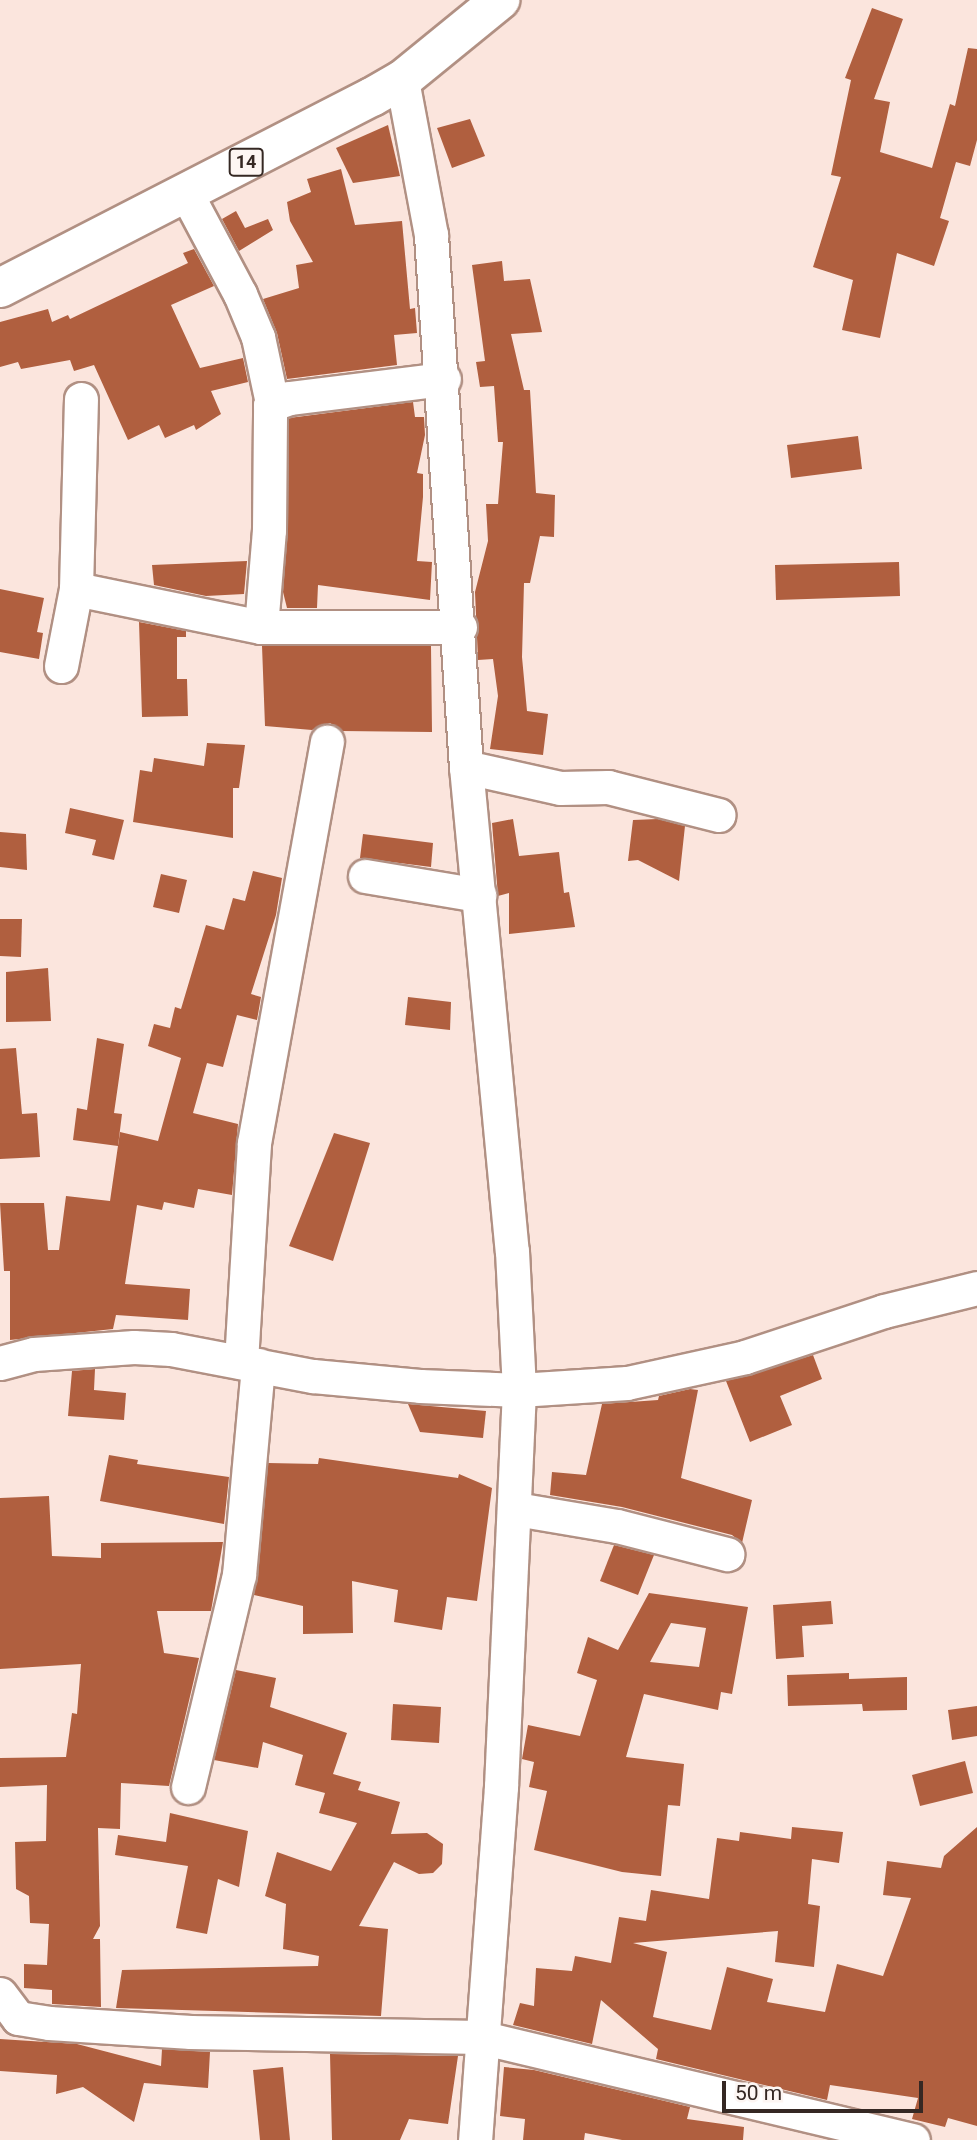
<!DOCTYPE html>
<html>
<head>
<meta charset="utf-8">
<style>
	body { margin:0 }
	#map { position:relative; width:977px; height:2140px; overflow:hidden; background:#fbe5dd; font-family:Roboto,sans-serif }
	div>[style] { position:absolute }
	.building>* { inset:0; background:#b05f3f }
	.roads { filter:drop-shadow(2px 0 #b19083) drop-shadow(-2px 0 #b19083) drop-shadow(0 2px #b19083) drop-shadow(0 -2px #b19083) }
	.minor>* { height:33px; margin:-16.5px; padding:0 16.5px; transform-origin:16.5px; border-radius:16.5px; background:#fff }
	.highway>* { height:38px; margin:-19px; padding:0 19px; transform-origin:19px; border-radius:19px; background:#fff }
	span { translate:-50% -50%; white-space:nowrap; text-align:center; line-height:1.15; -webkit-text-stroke:5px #fdf6f3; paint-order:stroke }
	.shield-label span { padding:2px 5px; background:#fdf6f3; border:2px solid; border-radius:5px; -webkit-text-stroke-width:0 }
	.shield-label { font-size:18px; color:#352823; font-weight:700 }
	.scale { position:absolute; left:722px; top:2081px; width:201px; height:32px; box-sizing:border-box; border:4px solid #352823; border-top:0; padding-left:9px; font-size:21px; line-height:24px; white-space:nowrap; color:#352823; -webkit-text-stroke:5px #fdf6f3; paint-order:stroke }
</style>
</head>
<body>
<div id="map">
	<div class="building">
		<i style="clip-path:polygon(872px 8px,903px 19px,874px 99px,890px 102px,880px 152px,932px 168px,950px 104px,955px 106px,968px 48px,977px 49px,977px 140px,970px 166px,956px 162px,940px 218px,949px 221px,934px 266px,897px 253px,880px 338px,842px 330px,853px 280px,813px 267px,841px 177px,831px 175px,851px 80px,845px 78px)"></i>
		<i style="clip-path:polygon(470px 119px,485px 156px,452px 168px,437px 128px)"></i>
		<i style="clip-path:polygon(388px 125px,400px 176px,353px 183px,336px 148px)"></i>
		<i style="clip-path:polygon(341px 169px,355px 225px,402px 221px,410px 309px,415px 308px,417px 333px,394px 335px,397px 365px,287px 379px,277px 333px,263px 299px,299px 288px,296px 265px,313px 262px,290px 221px,287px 202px,311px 192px,307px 179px)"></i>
		<i style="clip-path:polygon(236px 211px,245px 228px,268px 219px,273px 230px,239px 251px,222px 219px)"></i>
		<i style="clip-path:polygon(194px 249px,214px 286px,171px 305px,200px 368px,243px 358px,248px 382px,211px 391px,221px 414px,196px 430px,194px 425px,165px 438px,159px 425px,128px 440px,94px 365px,74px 371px,70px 360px,21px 369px,18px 362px,0 367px,0 322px,48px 309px,52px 322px,68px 315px,70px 319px,188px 263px,183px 253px)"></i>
		<i style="clip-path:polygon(502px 261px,504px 281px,530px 279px,542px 332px,511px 334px,524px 390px,530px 390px,536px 493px,555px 495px,554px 537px,540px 536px,530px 583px,524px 583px,522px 657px,527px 711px,548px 714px,543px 755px,490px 749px,498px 696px,493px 659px,478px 660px,475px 592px,488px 541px,486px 504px,498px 504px,503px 442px,498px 442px,494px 386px,480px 387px,476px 362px,485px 361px,472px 265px)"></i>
		<i style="clip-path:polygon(413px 402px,415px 417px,424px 417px,425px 435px,417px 473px,423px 474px,423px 497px,417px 561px,432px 562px,430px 600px,318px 585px,317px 608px,287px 608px,283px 592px,289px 418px)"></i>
		<i style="clip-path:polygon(858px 436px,862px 469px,791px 478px,787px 445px)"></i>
		<i style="clip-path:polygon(247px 561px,244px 594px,206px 596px,154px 585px,152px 565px)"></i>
		<i style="clip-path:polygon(899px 562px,900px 596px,776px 600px,775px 565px)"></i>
		<i style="clip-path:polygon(0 589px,44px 598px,37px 632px,43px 633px,39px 659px,0 652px)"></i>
		<i style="clip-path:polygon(139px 622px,186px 631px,186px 637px,177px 637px,177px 679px,187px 679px,188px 716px,142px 717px)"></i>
		<i style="clip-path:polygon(262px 646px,431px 646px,432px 732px,342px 731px,330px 723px,312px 730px,265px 726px)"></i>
		<i style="clip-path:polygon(207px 743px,245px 745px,239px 788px,233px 788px,233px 838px,133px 822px,140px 770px,152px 772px,154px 758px,204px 766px)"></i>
		<i style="clip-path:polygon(70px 808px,124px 820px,114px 860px,92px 855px,96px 840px,65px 833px)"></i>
		<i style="clip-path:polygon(513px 819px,519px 856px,559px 852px,564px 893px,569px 892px,575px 927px,509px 934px,509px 893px,498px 896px,492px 823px)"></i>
		<i style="clip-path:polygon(633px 820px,658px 819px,685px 826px,679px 881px,638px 860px,628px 861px)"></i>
		<i style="clip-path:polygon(0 832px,26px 834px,27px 870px,0 867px)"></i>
		<i style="clip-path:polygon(363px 834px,433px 843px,431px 867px,360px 858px)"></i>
		<i style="clip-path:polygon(253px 871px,282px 878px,276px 915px,251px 994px,261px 997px,257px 1020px,237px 1015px,223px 1067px,207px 1063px,193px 1113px,238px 1124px,232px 1195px,198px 1189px,194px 1208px,164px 1202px,162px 1210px,137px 1205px,125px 1284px,190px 1289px,188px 1320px,116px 1315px,113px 1329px,10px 1340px,10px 1271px,4px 1271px,0 1203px,44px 1203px,48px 1250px,59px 1250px,66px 1196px,110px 1201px,120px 1132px,158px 1141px,181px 1058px,148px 1046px,154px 1024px,170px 1028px,175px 1007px,181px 1009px,206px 925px,224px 930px,233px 898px,245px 901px)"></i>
		<i style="clip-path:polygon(161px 874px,187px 880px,179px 913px,153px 907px)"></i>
		<i style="clip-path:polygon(0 919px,22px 919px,21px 957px,0 956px)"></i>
		<i style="clip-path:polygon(48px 968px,51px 1021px,6px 1022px,6px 972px)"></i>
		<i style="clip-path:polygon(408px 997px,451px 1002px,450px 1030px,405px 1025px)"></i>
		<i style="clip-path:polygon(97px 1038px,124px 1044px,114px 1113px,122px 1114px,118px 1146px,73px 1140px,77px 1108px,87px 1110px)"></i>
		<i style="clip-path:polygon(16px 1048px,22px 1114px,37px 1113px,40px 1157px,0 1159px,0 1049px)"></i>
		<i style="clip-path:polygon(334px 1133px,370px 1143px,333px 1261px,289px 1246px)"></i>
		<i style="clip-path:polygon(813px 1355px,822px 1379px,780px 1396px,792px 1425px,750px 1442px,726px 1381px)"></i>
		<i style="clip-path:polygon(95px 1369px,94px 1390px,126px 1393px,124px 1420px,68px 1416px,72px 1371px)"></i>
		<i style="clip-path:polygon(690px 1389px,698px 1390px,681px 1478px,752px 1500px,742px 1543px,732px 1535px,622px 1507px,550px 1495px,552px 1472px,586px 1475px,602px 1404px,658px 1400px,659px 1396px)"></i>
		<i style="clip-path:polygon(408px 1404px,486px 1411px,483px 1438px,420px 1432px)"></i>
		<i style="clip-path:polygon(109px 1455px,138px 1460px,137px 1464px,229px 1477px,224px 1524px,100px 1501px)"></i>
		<i style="clip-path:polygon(319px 1458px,458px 1478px,459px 1474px,492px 1488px,477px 1601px,447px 1597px,442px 1630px,394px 1622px,398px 1590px,352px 1581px,353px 1633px,303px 1634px,303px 1606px,254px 1595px,268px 1463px,318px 1464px)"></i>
		<i style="clip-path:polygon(49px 1496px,52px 1556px,101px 1558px,101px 1543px,223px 1542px,211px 1611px,157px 1611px,164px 1653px,199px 1658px,169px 1786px,121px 1783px,120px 1829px,98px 1828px,100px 1926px,93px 1939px,100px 1939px,101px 2007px,52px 2004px,52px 1990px,24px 1988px,24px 1964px,47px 1965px,49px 1924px,30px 1923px,29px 1896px,16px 1889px,15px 1842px,46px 1841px,47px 1785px,0 1787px,0 1758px,66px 1757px,72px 1713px,77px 1714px,81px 1664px,0 1669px,0 1498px)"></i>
		<i style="clip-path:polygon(614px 1545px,654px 1555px,638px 1595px,600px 1581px)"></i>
		<i style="clip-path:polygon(evenodd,649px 1593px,748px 1607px,732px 1694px,721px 1692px,718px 1710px,644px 1694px,626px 1757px,684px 1764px,680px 1806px,668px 1805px,661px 1876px,622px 1872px,534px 1850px,547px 1791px,529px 1787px,534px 1762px,522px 1759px,528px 1725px,580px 1736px,597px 1680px,577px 1673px,588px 1637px,618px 1650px,649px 1593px,671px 1623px,706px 1628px,699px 1667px,650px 1662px,671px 1623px)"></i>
		<i style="clip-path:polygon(831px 1601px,833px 1624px,802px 1626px,804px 1657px,776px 1659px,773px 1605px)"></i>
		<i style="clip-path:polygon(236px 1670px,276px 1678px,270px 1707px,347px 1733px,333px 1774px,361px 1782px,358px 1790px,400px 1802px,391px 1834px,427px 1833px,443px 1844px,442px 1864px,433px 1873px,419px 1874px,394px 1862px,359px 1926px,388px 1929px,381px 2016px,116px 2008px,122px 1970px,318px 1966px,319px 1956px,283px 1949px,286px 1904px,265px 1896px,277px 1852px,331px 1871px,357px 1823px,319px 1813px,325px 1793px,295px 1785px,303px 1755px,263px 1742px,258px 1768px,214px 1760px)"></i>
		<i style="clip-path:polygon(849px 1673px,849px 1679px,907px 1677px,907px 1710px,863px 1711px,862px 1704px,788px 1706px,787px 1675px)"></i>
		<i style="clip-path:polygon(393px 1704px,441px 1707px,439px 1743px,391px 1740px)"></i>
		<i style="clip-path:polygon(977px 1706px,977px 1736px,952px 1740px,948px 1710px)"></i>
		<i style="clip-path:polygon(965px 1761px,973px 1793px,920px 1806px,912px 1775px)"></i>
		<i style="clip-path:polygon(170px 1813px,248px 1831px,239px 1887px,218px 1879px,207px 1934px,176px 1928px,188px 1866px,115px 1855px,118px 1835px,166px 1842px)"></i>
		<i style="clip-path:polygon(792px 1827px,843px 1832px,839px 1863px,812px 1859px,808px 1904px,820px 1906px,814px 1967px,775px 1962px,778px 1931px,633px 1943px,667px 1952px,653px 2017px,711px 2030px,727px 1967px,773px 1979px,767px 2002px,825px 2012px,837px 1964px,883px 1976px,911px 1898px,883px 1895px,887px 1861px,941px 1868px,944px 1856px,977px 1827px,977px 2126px,948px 2118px,945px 2127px,912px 2119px,918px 2098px,830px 2085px,827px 2100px,656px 2059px,658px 2049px,601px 2000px,592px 2044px,513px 2025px,520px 2003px,534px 2006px,536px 1968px,572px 1971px,575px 1956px,611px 1963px,619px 1917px,646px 1921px,651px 1890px,709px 1899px,717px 1838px,739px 1841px,740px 1832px,791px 1839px)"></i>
		<i style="clip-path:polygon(0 2039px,77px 2044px,161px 2066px,162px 2049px,210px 2052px,208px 2088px,144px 2083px,134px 2122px,83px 2087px,56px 2094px,57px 2075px,0 2071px)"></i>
		<i style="clip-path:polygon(330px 2054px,458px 2056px,448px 2124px,409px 2119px,400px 2140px,332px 2140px)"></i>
		<i style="clip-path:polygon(283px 2067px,290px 2140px,260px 2140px,253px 2070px)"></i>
		<i style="clip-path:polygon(504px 2067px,534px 2070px,690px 2107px,687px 2119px,744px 2127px,743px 2140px,622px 2140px,585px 2133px,584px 2140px,523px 2140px,525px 2119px,500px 2116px)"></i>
	</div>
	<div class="roads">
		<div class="minor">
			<i style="left:402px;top:80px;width:158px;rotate:79.4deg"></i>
			<i style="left:431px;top:235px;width:533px;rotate:86.24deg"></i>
			<i style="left:466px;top:767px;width:486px;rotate:84.6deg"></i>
			<i style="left:512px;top:1251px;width:139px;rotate:87.1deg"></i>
			<i style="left:519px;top:1390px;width:397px;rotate:92.6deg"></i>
			<i style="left:501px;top:1787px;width:354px;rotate:94.2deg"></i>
			<i style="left:186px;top:193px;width:115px;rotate:61.9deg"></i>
			<i style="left:240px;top:294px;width:47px;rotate:67.3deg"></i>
			<i style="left:258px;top:337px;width:67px;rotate:78deg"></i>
			<i style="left:76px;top:589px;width:189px;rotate:11.6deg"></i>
			<i style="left:261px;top:627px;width:199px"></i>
			<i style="left:261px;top:627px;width:97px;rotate:-85.3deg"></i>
			<i style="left:269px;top:530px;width:125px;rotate:-89.5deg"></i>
			<i style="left:270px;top:405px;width:20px;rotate:-20deg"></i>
			<i style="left:289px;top:398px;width:156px;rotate:-7deg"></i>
			<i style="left:61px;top:666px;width:78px;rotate:-79deg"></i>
			<i style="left:76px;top:589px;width:190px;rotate:-88.5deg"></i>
			<i style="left:466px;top:767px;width:96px;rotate:12.6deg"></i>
			<i style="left:560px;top:788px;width:48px;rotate:-1.2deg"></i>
			<i style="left:608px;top:787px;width:114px;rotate:14.2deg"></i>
			<i style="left:365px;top:876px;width:116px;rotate:9.5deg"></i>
			<i style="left:241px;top:1362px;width:219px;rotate:-86.6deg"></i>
			<i style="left:254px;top:1143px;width:408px;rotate:-79.7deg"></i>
			<i style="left:0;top:1363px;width:35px;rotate:-15deg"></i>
			<i style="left:34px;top:1354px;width:100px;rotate:-4deg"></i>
			<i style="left:134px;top:1347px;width:37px;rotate:3deg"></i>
			<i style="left:171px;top:1349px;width:145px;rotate:10.8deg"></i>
			<i style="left:313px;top:1376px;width:107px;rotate:5.3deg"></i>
			<i style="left:420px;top:1386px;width:99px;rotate:2.3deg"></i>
			<i style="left:519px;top:1390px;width:108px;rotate:-3.7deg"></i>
			<i style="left:627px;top:1383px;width:121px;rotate:-12.4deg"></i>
			<i style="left:745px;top:1357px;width:146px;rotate:-18.3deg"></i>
			<i style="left:884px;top:1311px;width:96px;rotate:-13.9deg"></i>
			<i style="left:516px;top:1509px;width:102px;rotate:9.6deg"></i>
			<i style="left:617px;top:1526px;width:114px;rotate:14.3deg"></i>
			<i style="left:188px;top:1787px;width:218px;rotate:-76.5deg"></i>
			<i style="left:239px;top:1575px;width:211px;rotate:-84.8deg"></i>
			<i style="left:0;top:1994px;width:30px;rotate:53deg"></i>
			<i style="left:18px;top:2018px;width:31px;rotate:9deg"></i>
			<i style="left:49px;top:2023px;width:142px;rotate:3.6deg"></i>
			<i style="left:191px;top:2032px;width:289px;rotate:1deg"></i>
			<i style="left:480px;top:2037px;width:445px;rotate:13.4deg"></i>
		</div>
		<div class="highway">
			<i style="left:0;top:288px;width:418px;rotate:-27.2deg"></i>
			<i style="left:372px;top:97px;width:34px;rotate:-30deg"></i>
			<i style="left:402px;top:80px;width:127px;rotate:-39.2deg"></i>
		</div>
	</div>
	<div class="shield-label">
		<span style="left:246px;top:162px">14</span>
	</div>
	<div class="scale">50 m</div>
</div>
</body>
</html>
